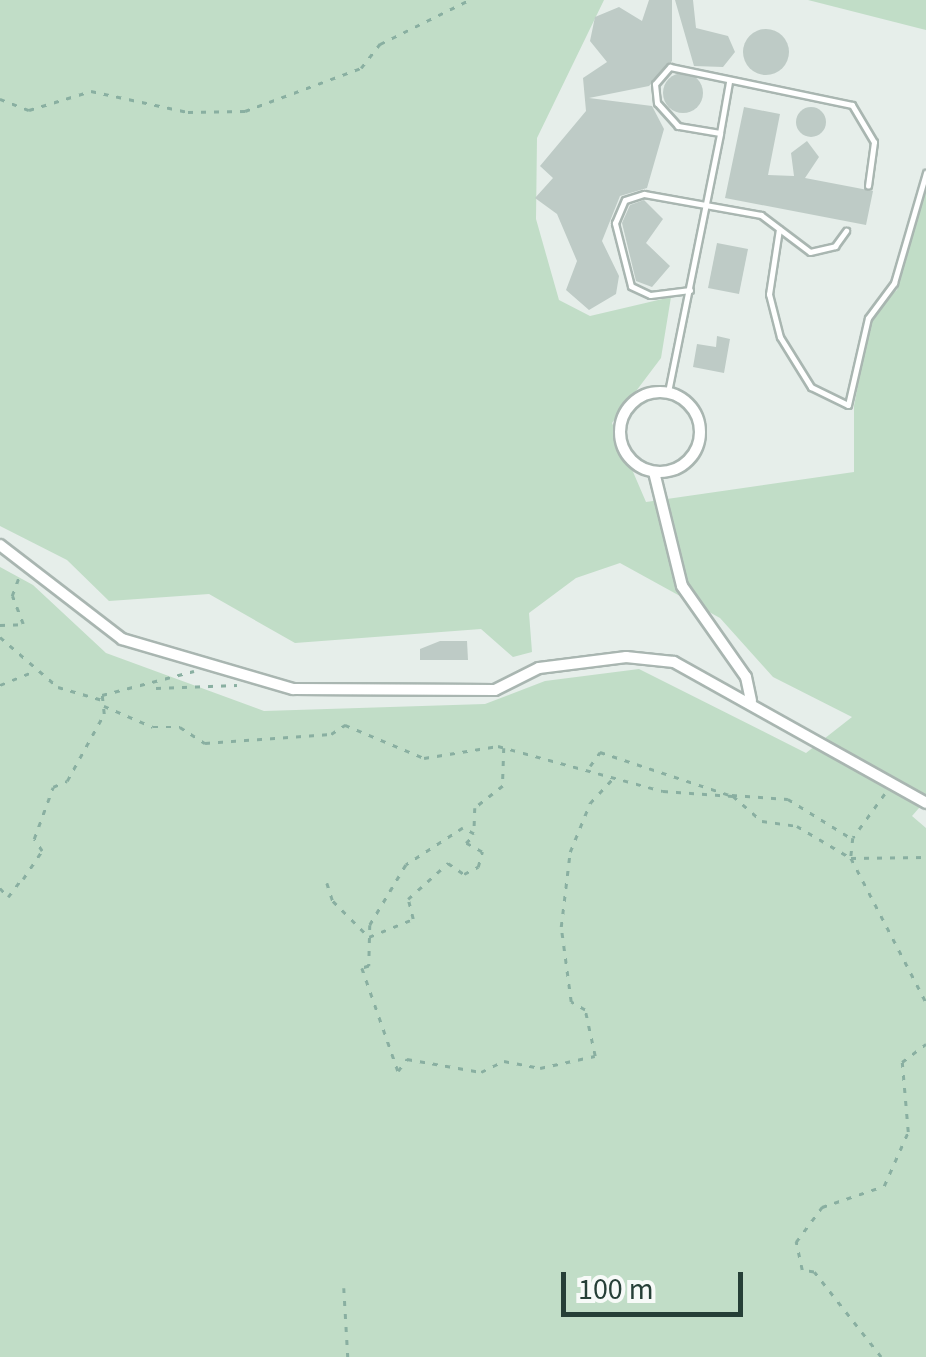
<!DOCTYPE html>
<html>
<head>
<meta charset="utf-8">
<style>
	body { margin:0 }
	#map { position:relative; width:926px; height:1357px; overflow:hidden; background:#e6eeea; font-family:"Source Sans 3",sans-serif }
	div>[style] { position:absolute }
	.green>* { inset:0; background:#c1ddc7 }
	.building>* { inset:0; background:#becbc6 }
	.round { border-radius:50% }
	.path>* { height:2.5px; margin-top:-1.25px; transform-origin:0; background:repeating-linear-gradient(90deg,#89afa1 0 5px,transparent 0 13px) }
	.roads { filter:drop-shadow(2px 0 #a9b6b1) drop-shadow(-2px 0 #a9b6b1) drop-shadow(0 2px #a9b6b1) drop-shadow(0 -2px #a9b6b1) }
	.service>* { height:5px; margin:-2.5px; padding:0 2.5px; transform-origin:2.5px; border-radius:2.5px; background:#fff }
	.minor>* { height:10px; margin:-5px; padding:0 5px; transform-origin:5px; border-radius:5px; background:#fff }
	.minor>.ring { margin:-5px; padding:0; box-sizing:content-box; background:none; border:10px solid #fff; border-radius:50% }
	span { translate:-50% -50%; white-space:nowrap; text-align:center; line-height:1.15; -webkit-text-stroke:10px #f7faf8; paint-order:stroke }
	.scale { position:absolute; left:561px; top:1272px; width:182px; height:45px; box-sizing:border-box; border:5px solid #263f37; border-top:0; padding-left:12px; font-size:30px; line-height:35px; white-space:nowrap; color:#263f37; -webkit-text-stroke:8px #f7faf8; paint-order:stroke }
</style>
</head>
<body>
<div id="map">
	<div class="green">
		<i style="clip-path:polygon(0 0,604px 0,537px 138px,536px 219px,559px 300px,590px 316px,671px 297px,661px 358px,612px 423px,646px 502px,854px 472px,854px 406px,872px 310px,897px 290px,926px 183px,926px 800px,912px 816px,926px 828px,926px 1357px,0 1357px,0 567px,33px 585px,106px 653px,264px 711px,485px 704px,545px 681px,639px 669px,806px 753px,852px 717px,773px 677px,720px 618px,620px 563px,576px 578px,529px 613px,532px 652px,513px 657px,481px 629px,295px 643px,209px 594px,109px 601px,67px 560px,0 526px)"></i>
		<i style="clip-path:polygon(808px 0,926px 0,926px 30px,922px 29px)"></i>
	</div>
	<div class="building">
		<i style="clip-path:polygon(649px 0,672px 0,672px 61px,649px 86px,589px 98px,652px 106px,664px 129px,647px 188px,620px 196px,602px 241px,619px 276px,616px 294px,589px 310px,566px 290px,577px 261px,557px 214px,535px 198px,553px 178px,540px 166px,586px 111px,583px 78px,607px 62px,590px 41px,595px 17px,619px 7px,642px 21px)"></i>
		<i style="clip-path:polygon(675px 0,693px 0,696px 28px,728px 36px,735px 52px,723px 67px,694px 66px)"></i>
		<i class="round" style="left:743px;top:29px;width:46px;height:46px"></i>
		<i class="round" style="left:663px;top:73px;width:40px;height:40px"></i>
		<i style="clip-path:polygon(744px 107px,780px 114px,768px 175px,794px 176px,791px 153px,807px 141px,819px 157px,805px 178px,873px 191px,866px 225px,725px 198px)"></i>
		<i class="round" style="left:796px;top:107px;width:30px;height:30px"></i>
		<i style="clip-path:polygon(644px 200px,663px 219px,646px 243px,670px 266px,652px 287px,636px 281px,622px 223px,630px 205px)"></i>
		<i style="clip-path:polygon(717px 243px,748px 249px,739px 294px,708px 288px)"></i>
		<i style="clip-path:polygon(717px 336px,730px 339px,724px 373px,693px 367px,697px 344px,716px 347px)"></i>
		<i style="clip-path:polygon(440px 641px,467px 641px,468px 660px,420px 660px,420px 649px)"></i>
	</div>
	<div class="path">
		<i style="left:0;top:99px;width:31px;rotate:21deg"></i>
		<i style="left:29px;top:110px;width:65px;rotate:-17deg"></i>
		<i style="left:91px;top:91px;width:99px;rotate:12.2deg"></i>
		<i style="left:188px;top:112px;width:57px;rotate:-1deg"></i>
		<i style="left:245px;top:111px;width:124px;rotate:-20.3deg"></i>
		<i style="left:361px;top:68px;width:31px;rotate:-52deg"></i>
		<i style="left:380px;top:44px;width:99px;rotate:-26.3deg"></i>
		<i style="left:0;top:625px;width:23px;rotate:-2deg"></i>
		<i style="left:23px;top:624px;width:30px;rotate:-111deg"></i>
		<i style="left:12px;top:596px;width:23px;rotate:-70deg"></i>
		<i style="left:0;top:637px;width:77px;rotate:40.8deg"></i>
		<i style="left:58px;top:687px;width:50px;rotate:16.3deg"></i>
		<i style="left:0;top:685px;width:35px;rotate:-22deg"></i>
		<i style="left:156px;top:688px;width:81px;rotate:-2.1deg"></i>
		<i style="left:104px;top:706px;width:53px;rotate:23.2deg"></i>
		<i style="left:153px;top:727px;width:27px"></i>
		<i style="left:180px;top:727px;width:30px;rotate:33deg"></i>
		<i style="left:205px;top:743px;width:126px;rotate:-4.1deg"></i>
		<i style="left:331px;top:734px;width:17px;rotate:-33deg"></i>
		<i style="left:345px;top:725px;width:86px;rotate:22.7deg"></i>
		<i style="left:424px;top:758px;width:75px;rotate:-9.2deg"></i>
		<i style="left:498px;top:746px;width:171px;rotate:15.3deg"></i>
		<i style="left:663px;top:791px;width:70px;rotate:4.1deg"></i>
		<i style="left:733px;top:796px;width:38px;rotate:41deg"></i>
		<i style="left:762px;top:821px;width:35px;rotate:8deg"></i>
		<i style="left:797px;top:826px;width:63px;rotate:30.7deg"></i>
		<i style="left:851px;top:858px;width:75px;rotate:-0.8deg"></i>
		<i style="left:504px;top:748px;width:38px;rotate:92deg"></i>
		<i style="left:503px;top:786px;width:36px;rotate:142deg"></i>
		<i style="left:475px;top:808px;width:26px;rotate:92deg"></i>
		<i style="left:474px;top:834px;width:13px;rotate:-151deg"></i>
		<i style="left:463px;top:828px;width:68px;rotate:147deg"></i>
		<i style="left:406px;top:865px;width:70px;rotate:121deg"></i>
		<i style="left:370px;top:925px;width:41px;rotate:91.4deg"></i>
		<i style="left:369px;top:966px;width:7px;rotate:164deg"></i>
		<i style="left:362px;top:968px;width:109px;rotate:70.7deg"></i>
		<i style="left:398px;top:1071px;width:15px;rotate:-53deg"></i>
		<i style="left:407px;top:1059px;width:75px;rotate:10deg"></i>
		<i style="left:481px;top:1072px;width:25px;rotate:-26deg"></i>
		<i style="left:504px;top:1061px;width:37px;rotate:11deg"></i>
		<i style="left:540px;top:1068px;width:56px;rotate:-12.3deg"></i>
		<i style="left:595px;top:1056px;width:47px;rotate:-102.3deg"></i>
		<i style="left:585px;top:1010px;width:16px;rotate:-150deg"></i>
		<i style="left:571px;top:1002px;width:76px;rotate:-97.6deg"></i>
		<i style="left:561px;top:927px;width:76px;rotate:-83.2deg"></i>
		<i style="left:570px;top:852px;width:53px;rotate:-67.8deg"></i>
		<i style="left:590px;top:803px;width:37px;rotate:-47deg"></i>
		<i style="left:590px;top:766px;width:17px;rotate:-54deg"></i>
		<i style="left:600px;top:752px;width:136px;rotate:18.4deg"></i>
		<i style="left:885px;top:794px;width:54px;rotate:126deg"></i>
		<i style="left:853px;top:838px;width:20px;rotate:96deg"></i>
		<i style="left:851px;top:858px;width:162px;rotate:62.5deg"></i>
		<i style="left:732px;top:795px;width:56px;rotate:4.1deg"></i>
		<i style="left:788px;top:799px;width:74px;rotate:31.8deg"></i>
		<i style="left:23px;top:879px;width:34px;rotate:-56deg"></i>
		<i style="left:42px;top:851px;width:14px;rotate:-124deg"></i>
		<i style="left:34px;top:839px;width:55px;rotate:-69.9deg"></i>
		<i style="left:53px;top:787px;width:15px;rotate:-23deg"></i>
		<i style="left:67px;top:781px;width:77px;rotate:-61.1deg"></i>
		<i style="left:104px;top:714px;width:19px;rotate:-96deg"></i>
		<i style="left:102px;top:695px;width:95px;rotate:-14.6deg"></i>
		<i style="left:327px;top:883px;width:19px;rotate:72deg"></i>
		<i style="left:333px;top:901px;width:51px;rotate:45deg"></i>
		<i style="left:369px;top:937px;width:48px;rotate:-22.2deg"></i>
		<i style="left:413px;top:919px;width:21px;rotate:-104deg"></i>
		<i style="left:408px;top:899px;width:54px;rotate:-42deg"></i>
		<i style="left:448px;top:863px;width:19px;rotate:35deg"></i>
		<i style="left:464px;top:874px;width:16px;rotate:-27deg"></i>
		<i style="left:478px;top:867px;width:16px;rotate:-75deg"></i>
		<i style="left:482px;top:852px;width:18px;rotate:-151deg"></i>
		<i style="left:466px;top:843px;width:10px;rotate:-45deg"></i>
		<i style="left:0;top:888px;width:12px;rotate:48deg"></i>
		<i style="left:8px;top:897px;width:21px;rotate:-53deg"></i>
		<i style="left:344px;top:1288px;width:69px;rotate:86.7deg"></i>
		<i style="left:881px;top:1357px;width:108px;rotate:-128.2deg"></i>
		<i style="left:814px;top:1272px;width:12px;rotate:-171deg"></i>
		<i style="left:802px;top:1270px;width:29px;rotate:-102deg"></i>
		<i style="left:796px;top:1242px;width:44px;rotate:-53.4deg"></i>
		<i style="left:822px;top:1207px;width:65px;rotate:-18.7deg"></i>
		<i style="left:884px;top:1186px;width:59px;rotate:-66deg"></i>
		<i style="left:908px;top:1132px;width:70px;rotate:-94.9deg"></i>
		<i style="left:902px;top:1062px;width:30px;rotate:-37deg"></i>
	</div>
	<div class="roads">
		<div class="service">
			<i style="left:720px;top:133px;width:52px;rotate:-80deg"></i>
			<i style="left:779px;top:229px;width:66px;rotate:98.7deg"></i>
			<i style="left:769px;top:294px;width:44px;rotate:75.7deg"></i>
			<i style="left:780px;top:337px;width:59px;rotate:58.2deg"></i>
			<i style="left:811px;top:387px;width:41px;rotate:25.9deg"></i>
			<i style="left:848px;top:405px;width:89px;rotate:-77.1deg"></i>
			<i style="left:868px;top:318px;width:44px;rotate:-53.4deg"></i>
			<i style="left:894px;top:283px;width:115px;rotate:-73.8deg"></i>
			<i style="left:690px;top:290px;width:40px;rotate:172.9deg"></i>
			<i style="left:650px;top:295px;width:21px;rotate:-155deg"></i>
			<i style="left:631px;top:286px;width:65px;rotate:-104.3deg"></i>
			<i style="left:615px;top:223px;width:25px;rotate:-67deg"></i>
			<i style="left:625px;top:200px;width:20px;rotate:-18deg"></i>
			<i style="left:644px;top:194px;width:119px;rotate:10.2deg"></i>
			<i style="left:761px;top:215px;width:61px;rotate:37.1deg"></i>
			<i style="left:810px;top:252px;width:26px;rotate:-13deg"></i>
			<i style="left:835px;top:246px;width:19px;rotate:-54deg"></i>
			<i style="left:668px;top:392px;width:264px;rotate:-78.6deg"></i>
			<i style="left:720px;top:133px;width:43px;rotate:-170.5deg"></i>
			<i style="left:678px;top:126px;width:31px;rotate:-132deg"></i>
			<i style="left:657px;top:103px;width:19px;rotate:-96deg"></i>
			<i style="left:655px;top:84px;width:23px;rotate:-49deg"></i>
			<i style="left:670px;top:67px;width:186px;rotate:11.8deg"></i>
			<i style="left:852px;top:105px;width:43px;rotate:59.3deg"></i>
			<i style="left:874px;top:142px;width:44px;rotate:97.8deg"></i>
		</div>
		<div class="minor">
			<i class="ring" style="left:620px;top:392px;width:70px;height:70px"></i>
			<i style="left:654px;top:472px;width:117px;rotate:76.2deg"></i>
			<i style="left:682px;top:586px;width:111px;rotate:54.9deg"></i>
			<i style="left:746px;top:677px;width:24px;rotate:78deg"></i>
			<i style="left:0;top:545px;width:154px;rotate:37.6deg"></i>
			<i style="left:122px;top:639px;width:178px;rotate:16.3deg"></i>
			<i style="left:293px;top:689px;width:202px;rotate:0.3deg"></i>
			<i style="left:495px;top:690px;width:49px;rotate:-26.6deg"></i>
			<i style="left:539px;top:668px;width:88px;rotate:-7.2deg"></i>
			<i style="left:626px;top:657px;width:48px;rotate:5.9deg"></i>
			<i style="left:674px;top:662px;width:289px;rotate:29.2deg"></i>
		</div>
	</div>
	<div class="scale">100 m</div>
</div>
</body>
</html>
